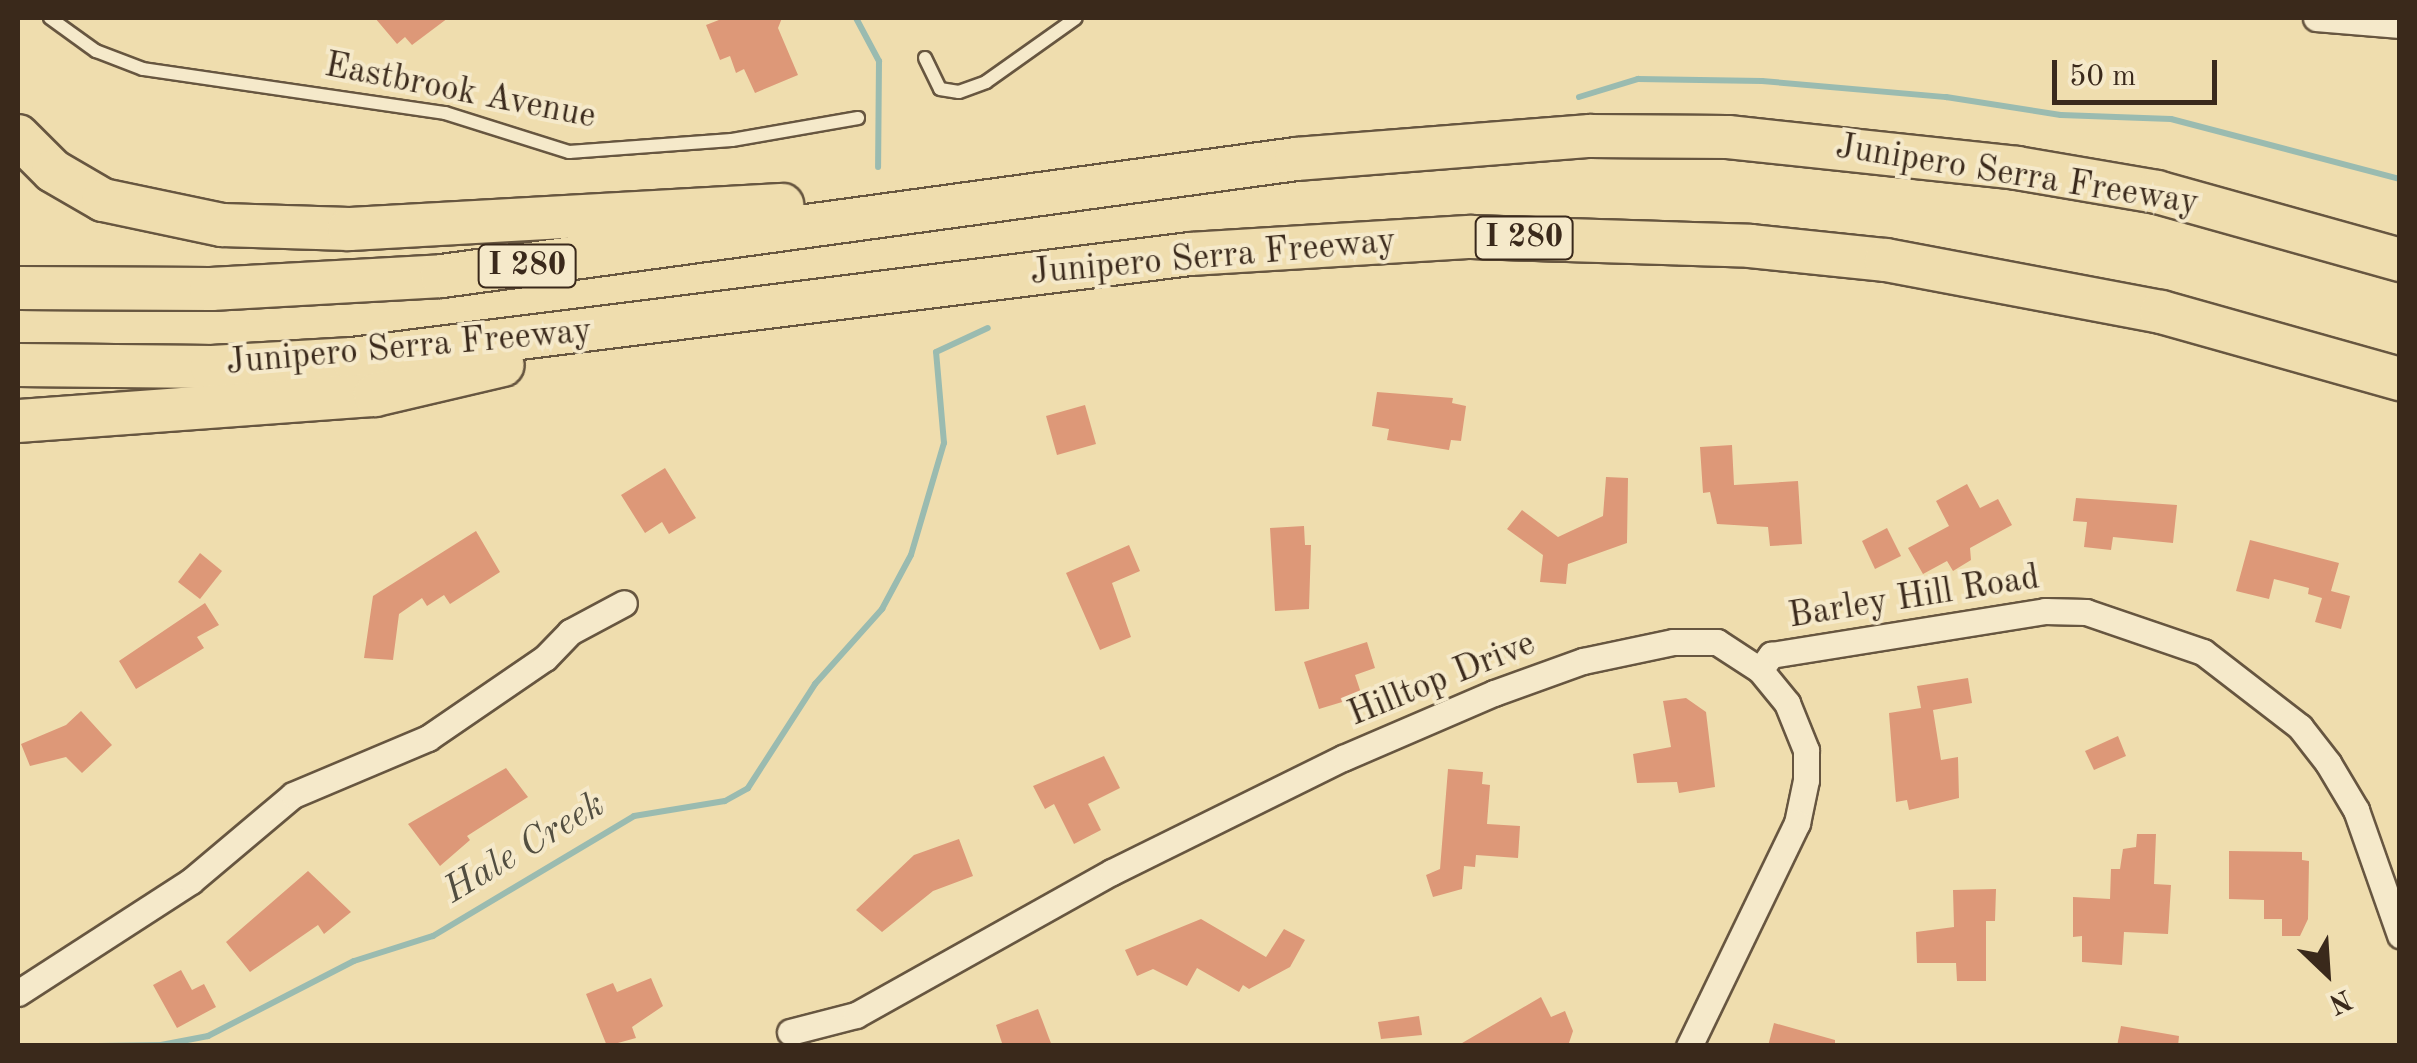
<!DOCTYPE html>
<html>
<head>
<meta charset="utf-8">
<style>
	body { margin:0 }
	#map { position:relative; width:2417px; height:1063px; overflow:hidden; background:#efddae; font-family:"Old Standard TT",serif }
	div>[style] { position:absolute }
	.stream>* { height:6px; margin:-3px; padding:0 3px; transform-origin:3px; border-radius:3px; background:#9abbb0 }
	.building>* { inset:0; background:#dd9878 }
	.roads { filter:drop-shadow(2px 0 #675640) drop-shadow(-2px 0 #675640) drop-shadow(0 2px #675640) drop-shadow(0 -2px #675640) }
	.service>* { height:12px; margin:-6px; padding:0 6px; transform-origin:6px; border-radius:6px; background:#f5e9ca }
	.minor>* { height:25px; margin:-12.5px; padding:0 12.5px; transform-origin:12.5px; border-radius:12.5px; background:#f5e9ca }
	.motorway>* { height:42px; margin:-21px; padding:0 21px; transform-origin:21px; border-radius:21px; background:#efddae }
	span { translate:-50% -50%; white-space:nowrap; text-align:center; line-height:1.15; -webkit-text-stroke:8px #f5e9ca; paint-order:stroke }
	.shield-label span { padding:2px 8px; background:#f5e9ca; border:2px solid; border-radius:8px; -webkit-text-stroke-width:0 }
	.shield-label { font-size:32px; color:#3a291b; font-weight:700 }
	.street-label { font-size:35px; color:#3a291b }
	.water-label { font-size:38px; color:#524e40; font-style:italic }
	.frame { position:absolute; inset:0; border:20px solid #3a291b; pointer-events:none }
	.north { position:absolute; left:2277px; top:923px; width:100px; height:100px; -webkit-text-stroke:8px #f5e9ca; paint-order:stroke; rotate:155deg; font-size:28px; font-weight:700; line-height:40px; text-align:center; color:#3a291b }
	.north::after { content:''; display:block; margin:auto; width:35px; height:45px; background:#3a291b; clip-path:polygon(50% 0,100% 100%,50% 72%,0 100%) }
	.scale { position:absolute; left:2052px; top:60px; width:165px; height:45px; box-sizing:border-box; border:5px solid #3a291b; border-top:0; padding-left:12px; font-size:30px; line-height:35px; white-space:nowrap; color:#3a291b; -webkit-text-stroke:8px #f5e9ca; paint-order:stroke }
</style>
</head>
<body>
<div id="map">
	<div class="stream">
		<i style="left:856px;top:18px;width:49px;rotate:61.9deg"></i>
		<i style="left:879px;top:61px;width:106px;rotate:90.5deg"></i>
		<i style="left:1579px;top:97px;width:62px;rotate:-17deg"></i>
		<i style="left:1638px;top:79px;width:124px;rotate:0.9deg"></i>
		<i style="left:1762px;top:81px;width:185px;rotate:5deg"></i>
		<i style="left:1946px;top:97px;width:116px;rotate:8.9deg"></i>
		<i style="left:2061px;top:115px;width:110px;rotate:2.1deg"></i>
		<i style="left:2171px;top:119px;width:237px;rotate:14.7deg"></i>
		<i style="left:97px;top:1046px;width:64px;rotate:-0.9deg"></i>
		<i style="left:161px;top:1045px;width:48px;rotate:-10.8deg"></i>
		<i style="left:208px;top:1036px;width:164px;rotate:-27.2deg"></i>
		<i style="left:354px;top:961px;width:83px;rotate:-17.6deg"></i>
		<i style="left:433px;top:936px;width:234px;rotate:-30.8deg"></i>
		<i style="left:634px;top:816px;width:92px;rotate:-9.4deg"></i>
		<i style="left:725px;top:801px;width:26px;rotate:-29deg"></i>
		<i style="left:748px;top:788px;width:124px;rotate:-57.2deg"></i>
		<i style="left:815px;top:684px;width:101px;rotate:-48.2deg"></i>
		<i style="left:882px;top:609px;width:61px;rotate:-61.8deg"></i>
		<i style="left:911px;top:555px;width:117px;rotate:-73.6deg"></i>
		<i style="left:944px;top:443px;width:91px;rotate:-95deg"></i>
		<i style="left:936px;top:352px;width:57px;rotate:-24.8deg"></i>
	</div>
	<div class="building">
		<i style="clip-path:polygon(375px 18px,448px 18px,412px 45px,405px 37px,397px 44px)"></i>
		<i style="clip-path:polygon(724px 18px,782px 18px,778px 28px,798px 75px,755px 93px,744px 69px,736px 73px,730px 56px,720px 60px,706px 25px)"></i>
		<i style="clip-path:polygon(1377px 392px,1453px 398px,1452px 403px,1466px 406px,1461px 441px,1451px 440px,1449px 450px,1387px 440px,1389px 429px,1372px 426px)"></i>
		<i style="clip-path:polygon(1085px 405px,1096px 444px,1057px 455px,1046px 416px)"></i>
		<i style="clip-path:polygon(1732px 445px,1734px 485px,1798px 481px,1802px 544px,1770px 546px,1768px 527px,1717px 524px,1710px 492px,1703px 493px,1700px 447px)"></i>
		<i style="clip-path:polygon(665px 468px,696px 518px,669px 534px,662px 522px,645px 533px,621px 495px)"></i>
		<i style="clip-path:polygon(1606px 477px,1628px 478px,1627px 543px,1568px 564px,1566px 584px,1540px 582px,1543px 555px,1507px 529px,1522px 510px,1558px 537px,1603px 516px)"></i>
		<i style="clip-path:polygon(1967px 484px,1980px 508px,1998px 499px,2012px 525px,1970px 548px,1971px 560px,1953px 571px,1947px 561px,1923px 574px,1908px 548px,1949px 526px,1936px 501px)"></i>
		<i style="clip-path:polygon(2076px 498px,2177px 505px,2173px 543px,2113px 537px,2111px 550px,2084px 547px,2087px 522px,2073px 521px)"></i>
		<i style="clip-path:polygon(1304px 526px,1305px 545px,1311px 545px,1309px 609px,1275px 611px,1270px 528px)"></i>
		<i style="clip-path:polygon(1887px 528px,1901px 556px,1875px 569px,1862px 541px)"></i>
		<i style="clip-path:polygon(476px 531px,500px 572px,450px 604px,444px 595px,427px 606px,422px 598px,399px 614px,393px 660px,364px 658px,373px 596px)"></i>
		<i style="clip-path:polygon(2250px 540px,2339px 563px,2331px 591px,2350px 596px,2341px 629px,2315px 622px,2322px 598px,2308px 594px,2309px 588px,2274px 579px,2269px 599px,2236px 591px)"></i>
		<i style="clip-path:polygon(1129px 545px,1140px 571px,1112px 583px,1131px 637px,1100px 650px,1066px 573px)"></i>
		<i style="clip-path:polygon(200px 553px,222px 571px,200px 599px,178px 582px)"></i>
		<i style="clip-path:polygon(205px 603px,219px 625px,197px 637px,204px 648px,136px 689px,119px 661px)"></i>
		<i style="clip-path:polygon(1367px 642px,1375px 668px,1355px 675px,1362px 696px,1319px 709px,1304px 662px)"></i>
		<i style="clip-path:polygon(1968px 678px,1972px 703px,1933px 710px,1941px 760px,1958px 757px,1959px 798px,1909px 810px,1907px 800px,1896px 802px,1889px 713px,1921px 708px,1917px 686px)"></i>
		<i style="clip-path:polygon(1686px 698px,1706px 712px,1715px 787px,1679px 793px,1677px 782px,1637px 783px,1633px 754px,1671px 747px,1663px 701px)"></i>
		<i style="clip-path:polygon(81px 711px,112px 745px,82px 773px,66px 757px,30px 766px,21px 744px,66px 725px)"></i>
		<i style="clip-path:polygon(2118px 736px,2126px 756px,2094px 770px,2085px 751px)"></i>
		<i style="clip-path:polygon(1104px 756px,1120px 788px,1088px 804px,1101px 830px,1074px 844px,1054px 804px,1045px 809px,1033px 786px)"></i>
		<i style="clip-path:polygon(506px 768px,528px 797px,467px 836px,470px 840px,440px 866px,408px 824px)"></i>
		<i style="clip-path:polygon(1448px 769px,1483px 772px,1482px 784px,1490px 785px,1487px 824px,1520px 826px,1518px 858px,1476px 855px,1475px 867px,1464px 866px,1462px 889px,1433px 897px,1426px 875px,1440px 869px)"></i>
		<i style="clip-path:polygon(2137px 834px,2156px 834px,2154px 884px,2171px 885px,2168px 934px,2124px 932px,2122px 965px,2082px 962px,2082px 936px,2073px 937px,2073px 897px,2110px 899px,2111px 869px,2120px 869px,2123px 849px,2136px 847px)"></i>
		<i style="clip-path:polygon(959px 839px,973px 876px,933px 891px,882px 932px,856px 910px,914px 855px)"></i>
		<i style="clip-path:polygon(2229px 851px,2302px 852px,2302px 860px,2309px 861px,2308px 919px,2300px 936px,2282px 936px,2282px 919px,2264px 919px,2264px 900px,2229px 899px)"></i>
		<i style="clip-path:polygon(308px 871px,351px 912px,324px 934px,318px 925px,250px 972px,226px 942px)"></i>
		<i style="clip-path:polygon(1996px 889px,1995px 921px,1986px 921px,1986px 981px,1957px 981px,1956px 963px,1917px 963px,1916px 932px,1954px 927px,1953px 890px)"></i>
		<i style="clip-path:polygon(1201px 919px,1266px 957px,1284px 929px,1305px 940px,1290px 967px,1249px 989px,1243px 985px,1239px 992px,1197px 968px,1187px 986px,1153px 969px,1137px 976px,1125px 950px)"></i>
		<i style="clip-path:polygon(181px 970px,192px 990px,204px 984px,216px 1007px,177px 1028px,153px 985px)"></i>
		<i style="clip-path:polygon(651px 978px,663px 1006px,632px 1027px,636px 1038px,607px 1046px,586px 994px,613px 983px,617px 992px)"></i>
		<i style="clip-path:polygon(1541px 997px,1551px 1017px,1565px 1011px,1573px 1031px,1568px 1046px,1457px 1046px)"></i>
		<i style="clip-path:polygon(1038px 1009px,1052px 1046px,1003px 1046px,996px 1025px)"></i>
		<i style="clip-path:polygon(1419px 1016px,1422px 1035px,1381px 1039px,1378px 1022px)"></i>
		<i style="clip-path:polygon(1774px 1023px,1835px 1040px,1835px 1046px,1768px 1046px)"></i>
		<i style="clip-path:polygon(2121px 1026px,2179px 1036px,2178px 1046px,2117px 1046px)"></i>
	</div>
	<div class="roads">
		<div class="service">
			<i style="left:50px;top:18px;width:57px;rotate:35.7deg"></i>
			<i style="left:96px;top:51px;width:50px;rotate:21deg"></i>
			<i style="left:143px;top:69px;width:305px;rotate:8.3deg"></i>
			<i style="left:445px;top:113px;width:130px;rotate:17.5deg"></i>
			<i style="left:569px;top:152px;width:163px;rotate:-4.2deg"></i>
			<i style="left:732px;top:140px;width:128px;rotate:-9.9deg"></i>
			<i style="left:925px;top:58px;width:34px;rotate:64deg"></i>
			<i style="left:940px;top:89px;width:19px;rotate:9deg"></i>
			<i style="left:959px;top:92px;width:29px;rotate:-20deg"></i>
			<i style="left:986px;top:82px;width:110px;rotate:-35.4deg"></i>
		</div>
		<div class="minor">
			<i style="left:2316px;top:18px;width:84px;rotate:4.8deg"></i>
			<i style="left:1760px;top:670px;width:19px;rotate:-54deg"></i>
			<i style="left:1771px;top:655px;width:278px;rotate:-9.1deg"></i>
			<i style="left:2045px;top:611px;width:41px;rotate:1.4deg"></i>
			<i style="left:2086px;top:612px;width:124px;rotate:18.9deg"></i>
			<i style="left:2203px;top:652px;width:123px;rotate:37.7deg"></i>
			<i style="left:2300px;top:727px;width:46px;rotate:52.1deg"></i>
			<i style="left:2328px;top:763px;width:55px;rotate:59.2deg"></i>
			<i style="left:2356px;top:810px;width:133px;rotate:70.6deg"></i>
			<i style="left:18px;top:993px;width:206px;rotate:-32.9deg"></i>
			<i style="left:191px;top:881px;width:133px;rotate:-40.1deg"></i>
			<i style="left:293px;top:795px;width:147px;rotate:-22.9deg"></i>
			<i style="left:428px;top:738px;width:142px;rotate:-34.4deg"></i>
			<i style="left:545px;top:658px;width:36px;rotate:-46deg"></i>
			<i style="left:570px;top:632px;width:61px;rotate:-28.2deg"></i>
			<i style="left:790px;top:1032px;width:68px;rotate:-14.4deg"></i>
			<i style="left:856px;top:1015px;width:293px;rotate:-29.2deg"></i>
			<i style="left:1112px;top:872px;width:258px;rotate:-26.3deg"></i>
			<i style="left:1343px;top:758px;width:164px;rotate:-23.3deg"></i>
			<i style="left:1494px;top:693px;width:95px;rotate:-19.8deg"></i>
			<i style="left:1583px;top:661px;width:92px;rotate:-11.9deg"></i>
			<i style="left:1673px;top:642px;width:44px"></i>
			<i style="left:1717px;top:642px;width:51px;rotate:33.1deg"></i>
			<i style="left:1760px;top:670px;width:43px;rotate:50.7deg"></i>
			<i style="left:1787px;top:703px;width:51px;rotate:68deg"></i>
			<i style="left:1806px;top:750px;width:30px;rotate:90deg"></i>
			<i style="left:1806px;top:780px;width:44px;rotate:101.8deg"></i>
			<i style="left:1797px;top:823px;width:248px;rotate:115.8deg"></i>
		</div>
		<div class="motorway">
			<i style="left:18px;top:136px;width:49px;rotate:45deg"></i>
			<i style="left:53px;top:171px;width:58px;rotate:30.1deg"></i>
			<i style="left:103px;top:200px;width:122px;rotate:11.9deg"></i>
			<i style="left:222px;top:225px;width:127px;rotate:1.8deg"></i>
			<i style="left:349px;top:229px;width:434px;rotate:-3.2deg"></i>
			<i style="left:18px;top:288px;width:193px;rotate:0.3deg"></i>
			<i style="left:211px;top:289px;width:231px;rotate:-3.2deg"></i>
			<i style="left:442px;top:276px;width:862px;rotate:-7.8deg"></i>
			<i style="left:1296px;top:159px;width:295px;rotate:-4.5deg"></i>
			<i style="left:1590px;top:136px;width:138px;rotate:0.4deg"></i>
			<i style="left:1728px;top:137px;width:291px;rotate:6.1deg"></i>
			<i style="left:2017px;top:168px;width:142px;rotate:9.7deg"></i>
			<i style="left:2157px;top:192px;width:252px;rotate:15.6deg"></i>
			<i style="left:18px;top:365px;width:194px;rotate:0.6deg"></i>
			<i style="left:212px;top:367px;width:140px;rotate:-3.3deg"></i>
			<i style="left:352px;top:359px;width:845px;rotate:-7.14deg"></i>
			<i style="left:1190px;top:254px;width:282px;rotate:-3.5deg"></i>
			<i style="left:1471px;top:237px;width:279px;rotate:1.8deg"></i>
			<i style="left:1750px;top:246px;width:137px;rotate:5.9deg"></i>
			<i style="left:1886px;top:260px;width:280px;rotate:10.7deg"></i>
			<i style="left:2161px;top:312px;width:248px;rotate:15.7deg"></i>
			<i style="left:18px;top:421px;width:358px;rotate:-4.2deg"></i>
			<i style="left:375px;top:395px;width:131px;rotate:-13.2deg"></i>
		</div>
	</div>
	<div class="shield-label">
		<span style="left:1524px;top:238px">I 280</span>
		<span style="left:527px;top:266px">I 280</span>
	</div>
	<div class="street-label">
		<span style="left:460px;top:92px;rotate:11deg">Eastbrook Avenue</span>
		<span style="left:2017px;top:176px;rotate:9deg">Junipero Serra Freeway</span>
		<span style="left:1213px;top:258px;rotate:-5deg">Junipero Serra Freeway</span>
		<span style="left:409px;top:348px;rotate:-5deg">Junipero Serra Freeway</span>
		<span style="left:1914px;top:598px;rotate:-9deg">Barley Hill Road</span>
		<span style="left:1442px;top:680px;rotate:-22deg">Hilltop Drive</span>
	</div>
	<div class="water-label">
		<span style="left:525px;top:849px;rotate:-31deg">Hale Creek</span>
	</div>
	<div class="frame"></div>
	<div class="north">N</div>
	<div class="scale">50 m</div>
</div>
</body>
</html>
